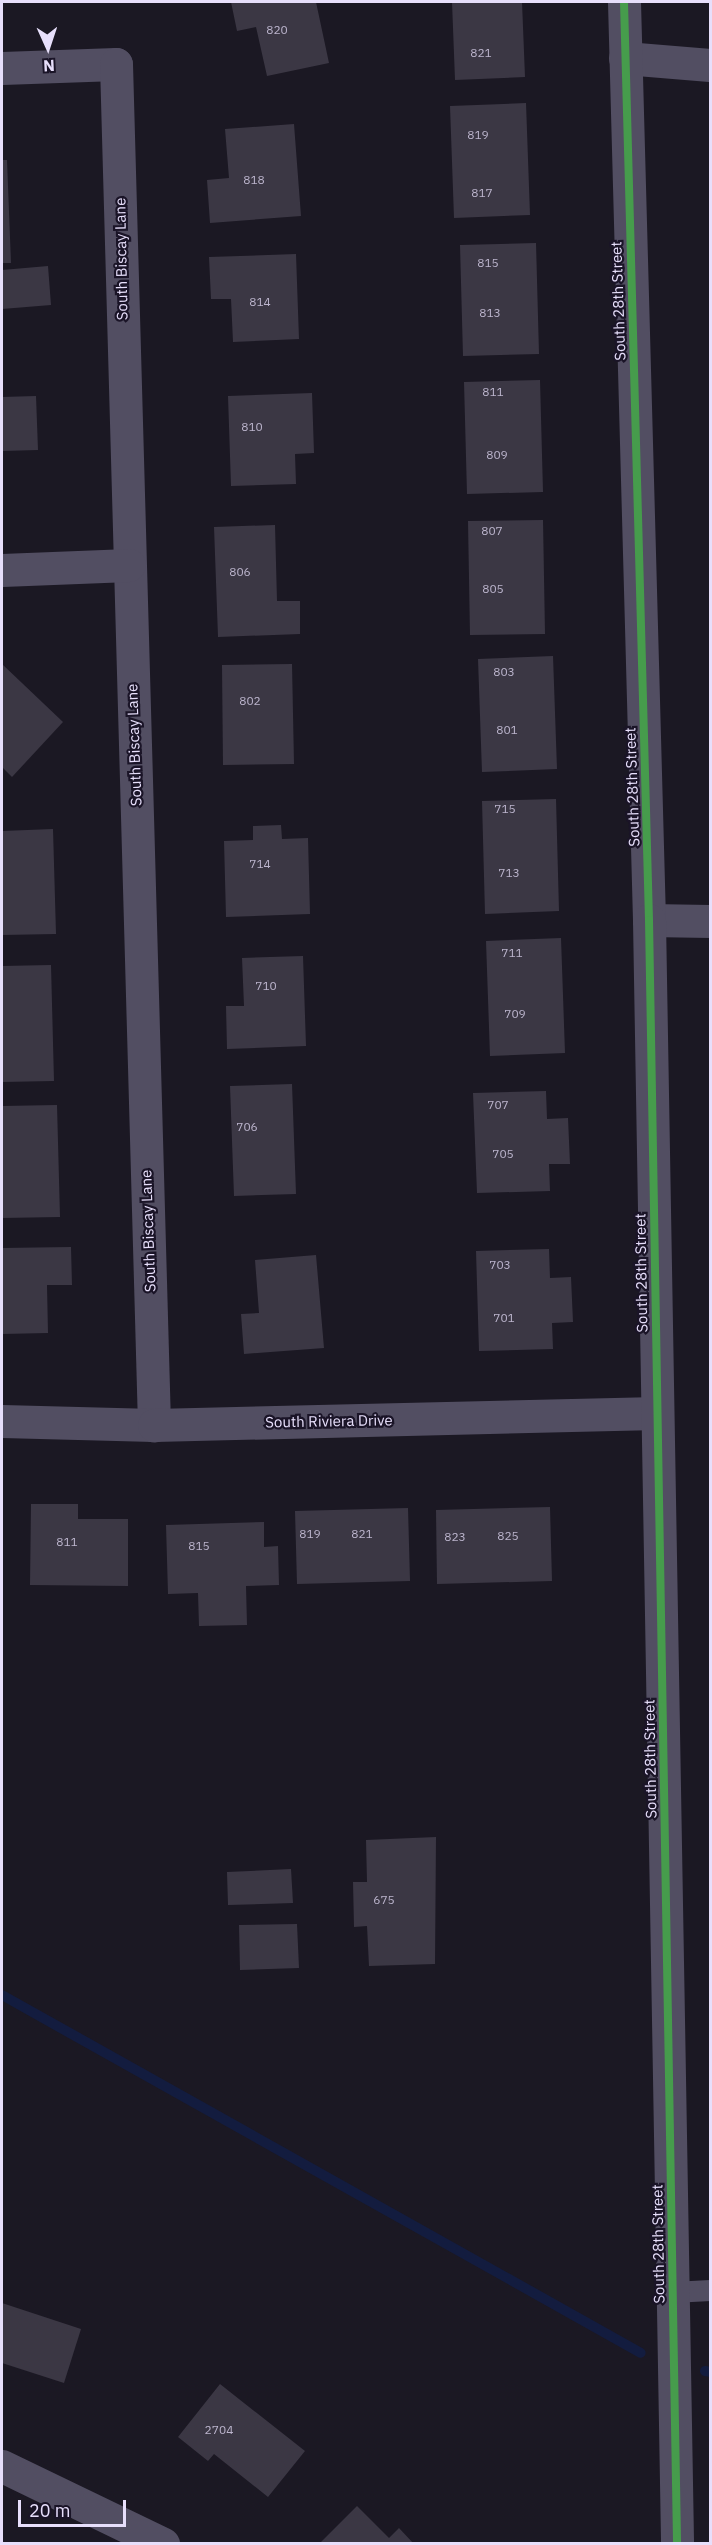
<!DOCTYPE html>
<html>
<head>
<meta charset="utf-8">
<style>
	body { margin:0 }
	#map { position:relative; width:712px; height:2545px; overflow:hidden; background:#1b1823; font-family:"IBM Plex Sans",sans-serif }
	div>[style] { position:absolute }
	.stream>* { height:10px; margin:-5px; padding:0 5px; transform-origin:5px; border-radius:5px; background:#131c3f }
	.building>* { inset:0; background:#3b3744 }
	.service>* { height:21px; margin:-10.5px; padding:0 10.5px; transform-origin:10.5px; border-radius:10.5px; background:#524e62 }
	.minor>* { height:33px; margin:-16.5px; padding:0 16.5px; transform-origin:16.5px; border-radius:16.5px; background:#524e62 }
	.tertiary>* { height:33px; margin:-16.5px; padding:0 16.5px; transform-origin:16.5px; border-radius:16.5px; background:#524e62 }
	.cycleway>* { height:8px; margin:-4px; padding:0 4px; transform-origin:4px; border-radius:4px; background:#469c4c }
	span { translate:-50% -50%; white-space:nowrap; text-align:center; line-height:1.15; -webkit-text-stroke:4.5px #1a1427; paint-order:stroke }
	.number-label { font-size:12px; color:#bcb5cd }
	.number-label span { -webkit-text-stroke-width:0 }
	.street-label { font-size:15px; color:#e7dffb }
	.frame { position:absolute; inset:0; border:3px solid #e7dffb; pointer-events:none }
	.north { position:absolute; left:18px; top:18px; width:60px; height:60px; -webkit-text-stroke:4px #1a1427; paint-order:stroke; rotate:177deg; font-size:16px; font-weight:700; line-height:24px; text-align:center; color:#e7dffb }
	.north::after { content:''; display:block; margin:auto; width:21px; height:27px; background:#e7dffb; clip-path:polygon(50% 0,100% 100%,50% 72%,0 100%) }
	.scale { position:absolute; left:18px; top:2500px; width:108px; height:27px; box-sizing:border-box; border:3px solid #e7dffb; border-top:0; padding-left:8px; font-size:18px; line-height:21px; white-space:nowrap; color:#e7dffb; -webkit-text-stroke:4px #1a1427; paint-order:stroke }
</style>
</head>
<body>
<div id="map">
	<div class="stream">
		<i style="left:2px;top:1995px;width:732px;rotate:29.26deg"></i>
		<i style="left:705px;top:2371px;width:5px;rotate:11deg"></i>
	</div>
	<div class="building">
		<i style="clip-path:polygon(231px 2px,316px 2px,329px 63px,267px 76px,256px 27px,237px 31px)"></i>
		<i style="clip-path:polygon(452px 2px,522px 2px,525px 77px,455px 80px)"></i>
		<i style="clip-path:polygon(526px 103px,530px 215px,454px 218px,450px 106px)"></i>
		<i style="clip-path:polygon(294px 124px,301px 216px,210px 223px,207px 180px,229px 178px,225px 129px)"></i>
		<i style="clip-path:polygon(2px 160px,7px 160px,11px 263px,2px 263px)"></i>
		<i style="clip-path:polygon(536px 243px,539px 354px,463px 356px,460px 245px)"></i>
		<i style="clip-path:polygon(296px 254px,299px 339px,233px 342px,231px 299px,211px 299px,209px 257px)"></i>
		<i style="clip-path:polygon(48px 266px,51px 305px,2px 309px,2px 270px)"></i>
		<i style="clip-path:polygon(540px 380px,543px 492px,467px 494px,464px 382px)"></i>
		<i style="clip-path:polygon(312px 393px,314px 453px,295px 454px,296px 484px,231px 486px,228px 396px)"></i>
		<i style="clip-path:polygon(36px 396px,38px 450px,2px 451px,2px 397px)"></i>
		<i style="clip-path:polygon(543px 520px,545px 634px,470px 635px,468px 521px)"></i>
		<i style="clip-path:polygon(275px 525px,277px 601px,300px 601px,300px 634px,218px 637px,214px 527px)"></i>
		<i style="clip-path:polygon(553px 656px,557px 769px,482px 772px,478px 659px)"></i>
		<i style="clip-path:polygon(2px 664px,63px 722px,12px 777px,2px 767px)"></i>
		<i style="clip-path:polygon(292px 664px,294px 764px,223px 765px,222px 665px)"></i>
		<i style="clip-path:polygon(556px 799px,559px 911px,485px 914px,482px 801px)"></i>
		<i style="clip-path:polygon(281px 825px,282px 839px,308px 838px,310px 914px,226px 917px,224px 841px,253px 840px,253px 826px)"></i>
		<i style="clip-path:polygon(53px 829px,56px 934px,2px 935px,2px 831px)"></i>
		<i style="clip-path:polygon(561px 938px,565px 1053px,490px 1056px,486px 941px)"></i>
		<i style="clip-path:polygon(303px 956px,306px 1046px,227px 1049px,226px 1006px,244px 1006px,242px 958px)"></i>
		<i style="clip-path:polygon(51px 965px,54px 1081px,2px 1082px,2px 966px)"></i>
		<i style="clip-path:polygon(292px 1084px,296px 1194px,234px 1196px,230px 1086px)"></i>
		<i style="clip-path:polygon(546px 1091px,547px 1119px,568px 1118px,570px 1164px,549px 1164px,550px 1191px,477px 1193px,473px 1093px)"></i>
		<i style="clip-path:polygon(57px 1105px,60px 1217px,2px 1218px,2px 1106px)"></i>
		<i style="clip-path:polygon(71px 1247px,72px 1285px,47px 1285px,48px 1333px,2px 1334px,2px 1248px)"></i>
		<i style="clip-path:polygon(549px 1249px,550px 1278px,571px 1277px,573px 1322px,552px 1323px,553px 1349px,479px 1351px,476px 1251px)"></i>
		<i style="clip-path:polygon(316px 1255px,324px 1348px,244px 1354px,241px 1314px,259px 1313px,255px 1260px)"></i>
		<i style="clip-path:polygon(31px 1504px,78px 1504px,78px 1519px,128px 1519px,128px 1586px,30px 1585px)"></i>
		<i style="clip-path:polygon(550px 1507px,552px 1581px,437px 1584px,436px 1510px)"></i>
		<i style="clip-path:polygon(408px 1508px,410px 1581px,297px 1584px,295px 1511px)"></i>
		<i style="clip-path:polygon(264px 1522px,264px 1547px,278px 1546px,279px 1585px,246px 1586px,247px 1625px,199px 1626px,198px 1593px,168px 1594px,166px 1525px)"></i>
		<i style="clip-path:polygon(436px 1837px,435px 1964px,369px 1966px,367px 1926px,354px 1927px,353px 1882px,367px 1882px,366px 1840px)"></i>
		<i style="clip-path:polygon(291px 1869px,293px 1903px,228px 1905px,227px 1872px)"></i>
		<i style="clip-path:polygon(297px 1924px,299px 1968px,240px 1970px,239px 1925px)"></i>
		<i style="clip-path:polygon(2px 2303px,81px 2329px,64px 2383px,2px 2363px)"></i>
		<i style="clip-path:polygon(220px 2384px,305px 2451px,268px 2497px,214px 2454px,208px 2461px,178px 2437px)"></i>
		<i style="clip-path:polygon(357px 2506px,389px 2538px,399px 2528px,414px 2544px,319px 2544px)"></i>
	</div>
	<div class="service">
		<i style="left:672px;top:2292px;width:38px;rotate:-3deg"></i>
	</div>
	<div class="minor">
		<i style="left:625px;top:58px;width:85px;rotate:4.7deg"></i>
		<i style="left:2px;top:68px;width:114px;rotate:-2deg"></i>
		<i style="left:116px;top:64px;width:1362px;rotate:88.4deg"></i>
		<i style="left:2px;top:570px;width:127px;rotate:-2.3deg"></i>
		<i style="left:649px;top:920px;width:61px;rotate:0.9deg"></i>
		<i style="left:2px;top:1421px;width:152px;rotate:1.5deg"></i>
		<i style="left:154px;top:1425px;width:503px;rotate:-1.37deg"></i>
		<i style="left:2px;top:2466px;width:179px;rotate:25.8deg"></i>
	</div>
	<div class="tertiary">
		<i style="left:624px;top:2px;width:918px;rotate:88.44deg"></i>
		<i style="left:649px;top:920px;width:1624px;rotate:89.01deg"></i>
	</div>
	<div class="cycleway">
		<i style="left:624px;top:2px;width:918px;rotate:88.44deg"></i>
		<i style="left:649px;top:920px;width:1624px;rotate:89.01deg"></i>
	</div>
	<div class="number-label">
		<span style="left:277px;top:30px">820</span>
		<span style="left:481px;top:53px">821</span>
		<span style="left:478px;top:135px">819</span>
		<span style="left:254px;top:180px">818</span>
		<span style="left:482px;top:193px">817</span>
		<span style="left:488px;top:263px">815</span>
		<span style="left:260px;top:302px">814</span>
		<span style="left:490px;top:313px">813</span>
		<span style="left:493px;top:392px">811</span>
		<span style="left:252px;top:427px">810</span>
		<span style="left:497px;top:455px">809</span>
		<span style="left:492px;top:531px">807</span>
		<span style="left:240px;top:572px">806</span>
		<span style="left:493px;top:589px">805</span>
		<span style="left:504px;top:672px">803</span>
		<span style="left:250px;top:701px">802</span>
		<span style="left:507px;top:730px">801</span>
		<span style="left:505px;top:809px">715</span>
		<span style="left:260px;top:864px">714</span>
		<span style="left:509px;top:873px">713</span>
		<span style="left:512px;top:953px">711</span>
		<span style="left:266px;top:986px">710</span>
		<span style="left:515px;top:1014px">709</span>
		<span style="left:498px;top:1105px">707</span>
		<span style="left:247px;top:1127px">706</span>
		<span style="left:503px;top:1154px">705</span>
		<span style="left:500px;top:1265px">703</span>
		<span style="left:504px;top:1318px">701</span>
		<span style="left:310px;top:1534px">819</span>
		<span style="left:362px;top:1534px">821</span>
		<span style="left:508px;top:1536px">825</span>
		<span style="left:455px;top:1537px">823</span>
		<span style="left:67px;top:1542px">811</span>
		<span style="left:199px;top:1546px">815</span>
		<span style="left:384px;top:1900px">675</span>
		<span style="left:219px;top:2430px">2704</span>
	</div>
	<div class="street-label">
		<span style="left:121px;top:259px;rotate:-91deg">South Biscay Lane</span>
		<span style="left:618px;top:301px;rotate:-92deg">South 28th Street</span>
		<span style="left:134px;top:745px;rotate:-92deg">South Biscay Lane</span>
		<span style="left:632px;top:787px;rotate:-92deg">South 28th Street</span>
		<span style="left:148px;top:1231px;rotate:-92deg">South Biscay Lane</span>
		<span style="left:641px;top:1273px;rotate:-91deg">South 28th Street</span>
		<span style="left:329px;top:1421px;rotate:-1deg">South Riviera Drive</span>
		<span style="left:650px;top:1759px;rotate:-91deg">South 28th Street</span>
		<span style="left:658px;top:2244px;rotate:-91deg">South 28th Street</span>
	</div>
	<div class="frame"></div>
	<div class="north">N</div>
	<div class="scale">20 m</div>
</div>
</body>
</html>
